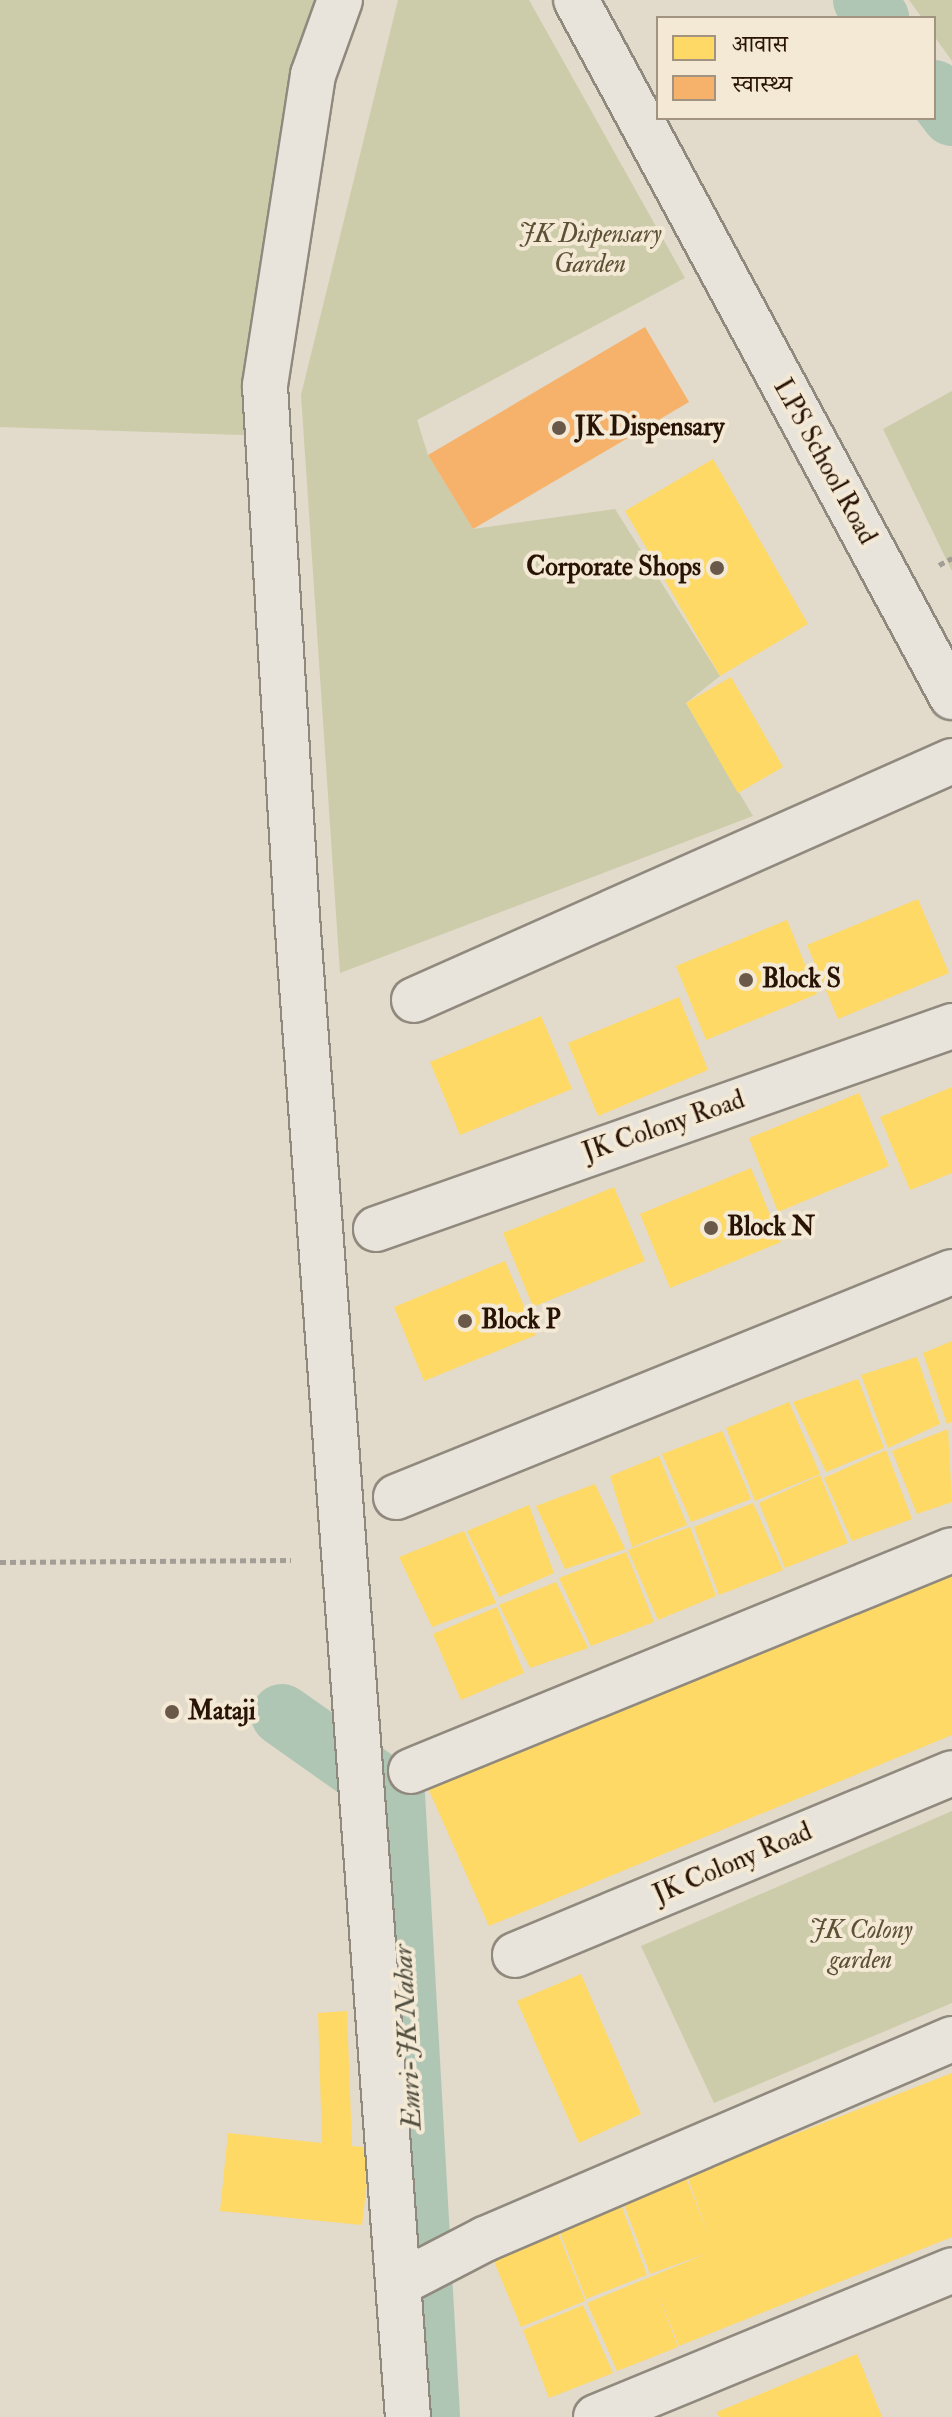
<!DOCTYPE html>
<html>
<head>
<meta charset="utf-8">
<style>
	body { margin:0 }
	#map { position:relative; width:952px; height:2417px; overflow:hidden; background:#e2daca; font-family:"IM FELL Double Pica","Noto Serif Devanagari",serif }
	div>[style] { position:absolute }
	.green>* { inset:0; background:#cca }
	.homes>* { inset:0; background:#ffd966 }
	.health>* { inset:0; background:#f6b26b }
	.canal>* { height:62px; margin:-31px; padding:0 31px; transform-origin:31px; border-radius:31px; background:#b0c6b5 }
	.path>* { height:5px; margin-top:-2.5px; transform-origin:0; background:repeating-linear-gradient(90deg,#a29d95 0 6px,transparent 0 10px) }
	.roads { filter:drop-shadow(2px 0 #90897e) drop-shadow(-2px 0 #90897e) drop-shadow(0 2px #90897e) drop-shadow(0 -2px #90897e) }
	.street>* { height:44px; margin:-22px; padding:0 22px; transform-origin:22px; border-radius:22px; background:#e8e4dc }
	.dots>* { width:22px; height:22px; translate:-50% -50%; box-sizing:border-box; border:4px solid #f3e9d5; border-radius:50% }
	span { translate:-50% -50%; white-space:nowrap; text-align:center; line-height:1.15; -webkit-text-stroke:8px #f3e9d5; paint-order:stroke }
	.park-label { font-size:26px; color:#5c5035; font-style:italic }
	.poi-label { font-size:26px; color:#291304; font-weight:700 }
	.left { translate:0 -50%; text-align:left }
	.right { translate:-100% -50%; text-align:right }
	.street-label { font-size:26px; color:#291304 }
	.water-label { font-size:28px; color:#514e3f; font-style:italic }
	.legend { position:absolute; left:656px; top:16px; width:280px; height:104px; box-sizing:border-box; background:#f3e9d5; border:2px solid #a29381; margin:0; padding:10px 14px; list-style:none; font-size:24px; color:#291304 }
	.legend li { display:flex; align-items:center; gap:16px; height:40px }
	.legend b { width:40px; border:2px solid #a29381 }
</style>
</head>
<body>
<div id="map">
	<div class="green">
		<i style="clip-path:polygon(0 0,340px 0,268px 436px,0 427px)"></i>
		<i style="clip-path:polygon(398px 0,529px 0,685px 278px,417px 420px,428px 455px,473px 529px,615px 509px,720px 676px,686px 703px,753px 816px,340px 973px,301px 395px)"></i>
		<i style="clip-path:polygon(909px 0,952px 0,952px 61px,934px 36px,934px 18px,922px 18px)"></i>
		<i style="clip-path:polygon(952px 391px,952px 571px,883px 429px)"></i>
		<i style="clip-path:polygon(952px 1811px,952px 2003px,714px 2103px,641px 1946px)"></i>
	</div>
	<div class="homes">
		<i style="clip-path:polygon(713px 459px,808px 624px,720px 676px,625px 511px)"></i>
		<i style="clip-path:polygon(731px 677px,783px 767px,738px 793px,686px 703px)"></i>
		<i style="clip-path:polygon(918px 899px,949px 973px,838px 1019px,807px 945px)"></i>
		<i style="clip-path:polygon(787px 920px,817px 994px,706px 1040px,676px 966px)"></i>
		<i style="clip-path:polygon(679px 997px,708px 1070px,598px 1116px,568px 1043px)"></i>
		<i style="clip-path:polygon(541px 1016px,572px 1089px,460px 1135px,430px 1062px)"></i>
		<i style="clip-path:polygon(952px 1087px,952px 1173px,910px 1190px,880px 1117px)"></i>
		<i style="clip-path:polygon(859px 1093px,889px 1166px,778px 1212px,749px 1138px)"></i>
		<i style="clip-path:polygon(751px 1168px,781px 1242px,670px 1288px,640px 1214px)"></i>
		<i style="clip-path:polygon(614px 1187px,645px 1261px,533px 1307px,503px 1233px)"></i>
		<i style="clip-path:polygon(505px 1261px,536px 1335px,424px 1381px,394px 1307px)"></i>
		<i style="clip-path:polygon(952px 1341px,952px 1422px,947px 1424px,923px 1353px)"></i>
		<i style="clip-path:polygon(917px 1357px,940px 1424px,888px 1448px,861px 1375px)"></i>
		<i style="clip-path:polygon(858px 1379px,884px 1448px,826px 1472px,793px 1402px)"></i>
		<i style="clip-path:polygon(789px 1402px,820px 1474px,755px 1501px,726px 1428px)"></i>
		<i style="clip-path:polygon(948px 1429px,952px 1502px,917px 1514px,892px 1451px)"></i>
		<i style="clip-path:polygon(722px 1431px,751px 1499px,691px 1522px,662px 1454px)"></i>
		<i style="clip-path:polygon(886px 1450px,912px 1519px,852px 1541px,824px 1478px)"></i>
		<i style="clip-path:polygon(659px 1456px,687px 1525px,632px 1547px,610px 1476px)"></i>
		<i style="clip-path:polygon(820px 1475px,848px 1543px,785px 1568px,759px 1503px)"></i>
		<i style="clip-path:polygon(595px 1484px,625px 1549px,565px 1569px,536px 1506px)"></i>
		<i style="clip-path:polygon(753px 1503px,783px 1570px,719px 1595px,694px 1527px)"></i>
		<i style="clip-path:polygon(529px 1505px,554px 1573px,499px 1597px,467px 1531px)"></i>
		<i style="clip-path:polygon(690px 1527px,716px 1596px,658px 1620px,628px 1550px)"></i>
		<i style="clip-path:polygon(464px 1531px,496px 1603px,432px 1627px,399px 1557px)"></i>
		<i style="clip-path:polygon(626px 1552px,654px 1622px,591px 1646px,559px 1578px)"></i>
		<i style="clip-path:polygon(952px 1573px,952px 1735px,489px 1926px,424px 1779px)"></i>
		<i style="clip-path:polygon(556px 1582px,588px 1648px,530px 1668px,499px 1605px)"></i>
		<i style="clip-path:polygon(497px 1607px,524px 1673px,461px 1700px,433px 1634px)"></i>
		<i style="clip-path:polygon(581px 1974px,641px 2114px,579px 2143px,517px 2001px)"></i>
		<i style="clip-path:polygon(347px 2011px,352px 2146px,371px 2148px,362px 2225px,220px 2211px,228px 2133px,322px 2143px,318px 2013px)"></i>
		<i style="clip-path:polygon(952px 2073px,952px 2237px,679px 2346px,656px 2289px,678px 2347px,617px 2371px,587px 2303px,708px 2253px,650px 2274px,623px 2202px,686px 2178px,709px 2236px,687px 2176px)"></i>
		<i style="clip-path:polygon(620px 2202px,647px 2275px,586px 2299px,558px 2228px)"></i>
		<i style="clip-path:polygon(556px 2228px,585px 2301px,521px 2327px,491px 2254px)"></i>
		<i style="clip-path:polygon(583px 2305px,613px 2373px,549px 2398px,523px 2330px)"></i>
		<i style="clip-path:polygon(857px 2354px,882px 2417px,719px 2417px,717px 2412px)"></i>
	</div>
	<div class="health">
		<i style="clip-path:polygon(645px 327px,689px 402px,473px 529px,428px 455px)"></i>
	</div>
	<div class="canal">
		<i style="left:864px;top:0;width:23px;rotate:52deg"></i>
		<i style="left:934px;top:91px;width:30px;rotate:53deg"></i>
		<i style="left:282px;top:1715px;width:137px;rotate:35.2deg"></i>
		<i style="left:394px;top:1794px;width:624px;rotate:86.78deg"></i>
	</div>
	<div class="path">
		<i style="left:939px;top:565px;width:15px;rotate:-28deg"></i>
		<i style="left:0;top:1562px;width:291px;rotate:-0.4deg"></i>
	</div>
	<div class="roads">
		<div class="street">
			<i style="left:340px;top:0;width:80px;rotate:109.8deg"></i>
			<i style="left:313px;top:75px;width:315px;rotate:98.8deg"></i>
			<i style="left:265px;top:386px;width:532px;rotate:86.55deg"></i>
			<i style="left:297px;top:917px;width:1504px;rotate:85.77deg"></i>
			<i style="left:576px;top:0;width:792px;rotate:61.66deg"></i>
			<i style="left:414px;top:1000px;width:589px;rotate:-23.95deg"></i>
			<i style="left:376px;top:1229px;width:611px;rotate:-19.41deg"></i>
			<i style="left:396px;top:1497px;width:600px;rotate:-22.03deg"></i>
			<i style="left:411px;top:1771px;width:584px;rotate:-22.22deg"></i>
			<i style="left:515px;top:1955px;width:473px;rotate:-22.6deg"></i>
			<i style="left:400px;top:2283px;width:96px;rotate:-27.4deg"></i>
			<i style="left:485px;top:2239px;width:508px;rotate:-23.18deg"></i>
			<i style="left:596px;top:2417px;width:385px;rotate:-22.4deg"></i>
		</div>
	</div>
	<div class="dots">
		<i style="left:559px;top:428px;background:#6a5949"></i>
		<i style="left:717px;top:568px;background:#6a5949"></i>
		<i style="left:746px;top:980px;background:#6a5949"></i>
		<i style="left:711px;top:1228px;background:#6a5949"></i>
		<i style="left:465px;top:1321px;background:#6a5949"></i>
		<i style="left:172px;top:1712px;background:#6a5949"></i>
	</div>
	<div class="park-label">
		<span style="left:590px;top:250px">JK Dispensary<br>Garden</span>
		<span style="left:861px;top:1946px">JK Colony<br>garden</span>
	</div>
	<div class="poi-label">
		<span class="left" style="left:575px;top:428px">JK Dispensary</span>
		<span class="right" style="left:701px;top:568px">Corporate Shops</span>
		<span class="left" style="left:762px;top:980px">Block S</span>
		<span class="left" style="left:727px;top:1228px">Block N</span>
		<span class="left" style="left:481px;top:1321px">Block P</span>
		<span class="left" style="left:188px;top:1712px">Mataji</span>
	</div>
	<div class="street-label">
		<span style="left:824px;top:462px;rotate:61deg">LPS School Road</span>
		<span style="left:664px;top:1127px;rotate:-19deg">JK Colony Road</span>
		<span style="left:733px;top:1864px;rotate:-23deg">JK Colony Road</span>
	</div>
	<div class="water-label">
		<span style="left:408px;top:2037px;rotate:-93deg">Emri-JK Nahar</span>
	</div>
	<ul class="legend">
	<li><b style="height:22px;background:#ffd966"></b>आवास</li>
	<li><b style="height:22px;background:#f6b26b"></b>स्वास्थ्य</li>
	</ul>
</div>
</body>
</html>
